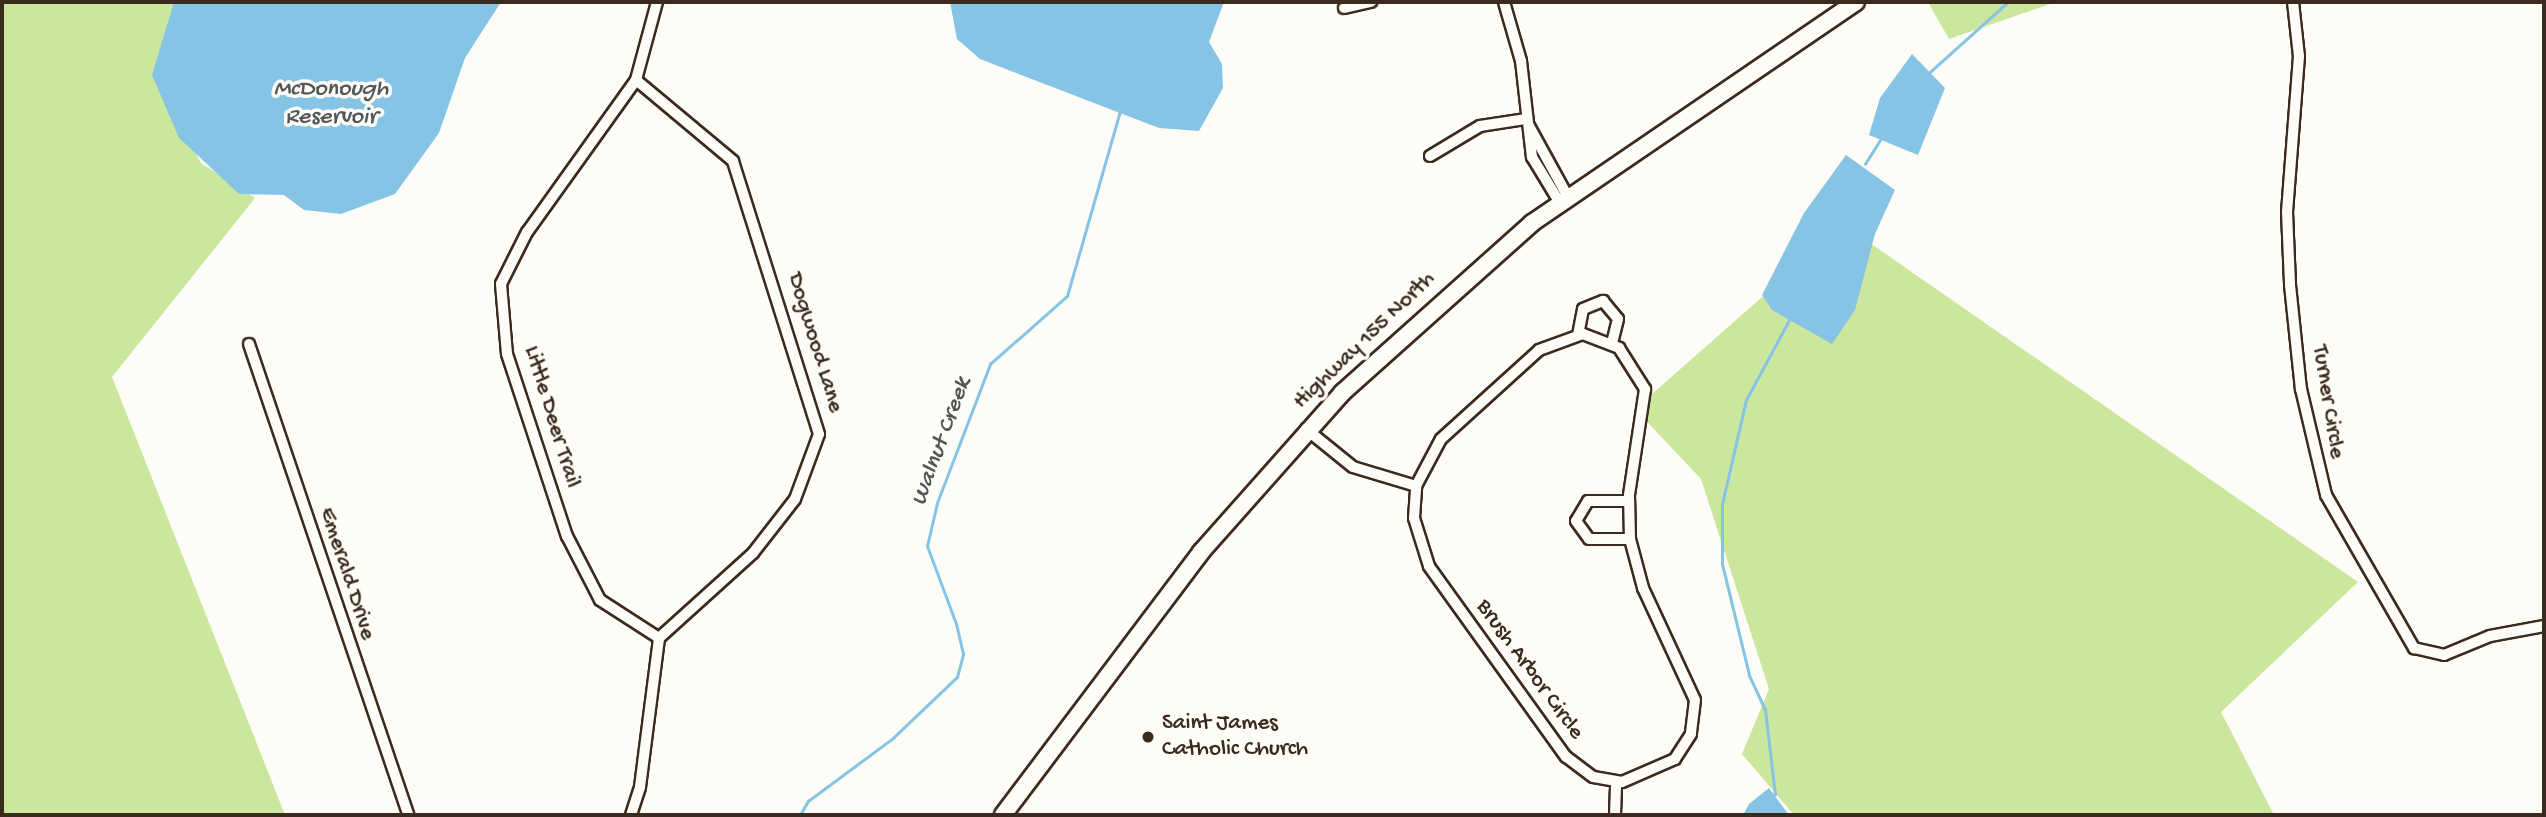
<!DOCTYPE html>
<html>
<head>
<meta charset="utf-8">
<style>
	body { margin:0 }
	#map { position:relative; width:2546px; height:817px; overflow:hidden; background:#fdfcf7; font-family:"Gochi Hand",sans-serif }
	div>[style] { position:absolute }
	.green>* { inset:0; background:#cbe69d }
	.water>* { inset:0; background:#86c4e6 }
	.stream>* { height:2.5px; margin:-1.25px; padding:0 1.25px; transform-origin:1.25px; border-radius:1.25px; background:#86c4e6 }
	.roads { filter:drop-shadow(2px 0 #3b2a1e) drop-shadow(-2px 0 #3b2a1e) drop-shadow(0 2px #3b2a1e) drop-shadow(0 -2px #3b2a1e) }
	.minor>* { height:10px; margin:-5px; padding:0 5px; transform-origin:5px; border-radius:5px; background:#fdfcf7 }
	.secondary>* { height:16px; margin:-8px; padding:0 8px; transform-origin:8px; border-radius:8px; background:#fdfcf7 }
	.dots>* { width:19px; height:19px; translate:-50% -50%; box-sizing:border-box; border:4px solid #fdfcf7; border-radius:50% }
	span { translate:-50% -50%; white-space:nowrap; text-align:center; line-height:1.15; -webkit-text-stroke:7px #fdfcf7; paint-order:stroke }
	.street-label { font-size:23px; color:#3b2a1e }
	.poi-label { font-size:23px; color:#3b2a1e }
	.left { translate:0 -50%; text-align:left }
	.water-label { font-size:24px; color:#52585a; font-style:italic }
	.frame { position:absolute; inset:0; border:4px solid #3b2a1e; pointer-events:none }
</style>
</head>
<body>
<div id="map">
	<div class="green">
		<i style="clip-path:polygon(2px 2px,193px 2px,170px 106px,201px 163px,255px 198px,112px 377px,285px 815px,2px 815px)"></i>
		<i style="clip-path:polygon(1928px 2px,2056px 2px,1949px 39px)"></i>
		<i style="clip-path:polygon(1844px 225px,2358px 582px,2221px 712px,2274px 815px,1794px 815px,1742px 754px,1769px 689px,1701px 479px,1635px 409px)"></i>
	</div>
	<div class="water">
		<i style="clip-path:polygon(174px 2px,501px 2px,465px 58px,439px 133px,395px 194px,341px 214px,304px 210px,284px 195px,239px 194px,179px 138px,152px 75px)"></i>
		<i style="clip-path:polygon(950px 2px,1224px 2px,1209px 42px,1222px 64px,1223px 88px,1199px 131px,1159px 128px,980px 59px,957px 39px)"></i>
		<i style="clip-path:polygon(1912px 54px,1945px 88px,1918px 155px,1869px 135px,1880px 98px)"></i>
		<i style="clip-path:polygon(1846px 155px,1895px 190px,1875px 234px,1855px 310px,1832px 344px,1772px 310px,1762px 295px,1804px 213px)"></i>
		<i style="clip-path:polygon(1769px 788px,1789px 815px,1743px 815px,1749px 804px)"></i>
	</div>
	<div class="stream">
		<i style="left:1930px;top:72px;width:105px;rotate:-41.9deg"></i>
		<i style="left:1865px;top:164px;width:28px;rotate:-58deg"></i>
		<i style="left:1775px;top:795px;width:86px;rotate:-96.7deg"></i>
		<i style="left:1765px;top:710px;width:38px;rotate:-115deg"></i>
		<i style="left:1749px;top:675px;width:114px;rotate:-103.7deg"></i>
		<i style="left:1722px;top:564px;width:60px;rotate:-90deg"></i>
		<i style="left:1722px;top:504px;width:107px;rotate:-77deg"></i>
		<i style="left:1746px;top:400px;width:91px;rotate:-61.7deg"></i>
		<i style="left:800px;top:815px;width:16px;rotate:-60deg"></i>
		<i style="left:808px;top:801px;width:106px;rotate:-36.5deg"></i>
		<i style="left:893px;top:738px;width:88px;rotate:-43.6deg"></i>
		<i style="left:957px;top:677px;width:24px;rotate:-75deg"></i>
		<i style="left:963px;top:654px;width:31px;rotate:-103deg"></i>
		<i style="left:956px;top:624px;width:83px;rotate:-110.4deg"></i>
		<i style="left:927px;top:546px;width:44px;rotate:-76.9deg"></i>
		<i style="left:937px;top:503px;width:149px;rotate:-69.1deg"></i>
		<i style="left:990px;top:364px;width:103px;rotate:-41.4deg"></i>
		<i style="left:1067px;top:296px;width:192px;rotate:-74deg"></i>
	</div>
	<div class="roads">
		<div class="minor">
			<i style="left:657px;top:2px;width:81px;rotate:105.1deg"></i>
			<i style="left:636px;top:80px;width:187px;rotate:125.6deg"></i>
			<i style="left:527px;top:232px;width:58px;rotate:116.6deg"></i>
			<i style="left:501px;top:284px;width:70px;rotate:85.1deg"></i>
			<i style="left:507px;top:354px;width:192px;rotate:71.8deg"></i>
			<i style="left:567px;top:536px;width:72px;rotate:62.7deg"></i>
			<i style="left:600px;top:600px;width:70px;rotate:32.8deg"></i>
			<i style="left:1504px;top:2px;width:61px;rotate:73.9deg"></i>
			<i style="left:1521px;top:61px;width:97px;rotate:83.5deg"></i>
			<i style="left:1532px;top:157px;width:54px;rotate:58.7deg"></i>
			<i style="left:2293px;top:2px;width:54px;rotate:83.7deg"></i>
			<i style="left:2299px;top:56px;width:156px;rotate:94.4deg"></i>
			<i style="left:2287px;top:212px;width:73px;rotate:87.6deg"></i>
			<i style="left:2290px;top:285px;width:105px;rotate:84deg"></i>
			<i style="left:2301px;top:389px;width:109px;rotate:76.7deg"></i>
			<i style="left:2326px;top:495px;width:177px;rotate:60.1deg"></i>
			<i style="left:2414px;top:648px;width:31px;rotate:13deg"></i>
			<i style="left:2444px;top:655px;width:50px;rotate:-22.4deg"></i>
			<i style="left:2490px;top:636px;width:55px;rotate:-10.5deg"></i>
			<i style="left:1344px;top:8px;width:28px;rotate:-13deg"></i>
			<i style="left:1529px;top:126px;width:81px;rotate:61.2deg"></i>
			<i style="left:1430px;top:156px;width:58px;rotate:-31deg"></i>
			<i style="left:1480px;top:126px;width:47px;rotate:-8.7deg"></i>
			<i style="left:1583px;top:334px;width:39px;rotate:21deg"></i>
			<i style="left:1619px;top:348px;width:49px;rotate:57.6deg"></i>
			<i style="left:1645px;top:389px;width:107px;rotate:98.6deg"></i>
			<i style="left:1629px;top:495px;width:44px;rotate:88.7deg"></i>
			<i style="left:1630px;top:539px;width:51px;rotate:75.1deg"></i>
			<i style="left:1643px;top:588px;width:123px;rotate:65.1deg"></i>
			<i style="left:1695px;top:700px;width:34px;rotate:97deg"></i>
			<i style="left:1691px;top:734px;width:30px;rotate:123deg"></i>
			<i style="left:1675px;top:759px;width:58px;rotate:156.5deg"></i>
			<i style="left:1622px;top:782px;width:29px;rotate:-170deg"></i>
			<i style="left:1593px;top:777px;width:34px;rotate:-143deg"></i>
			<i style="left:1566px;top:757px;width:235px;rotate:-125.7deg"></i>
			<i style="left:1429px;top:566px;width:50px;rotate:-107.4deg"></i>
			<i style="left:1414px;top:518px;width:32px;rotate:-86deg"></i>
			<i style="left:1416px;top:486px;width:53px;rotate:-62deg"></i>
			<i style="left:1441px;top:439px;width:132px;rotate:-42.2deg"></i>
			<i style="left:1539px;top:350px;width:47px;rotate:-20deg"></i>
			<i style="left:1578px;top:335px;width:26px;rotate:-79deg"></i>
			<i style="left:1583px;top:309px;width:22px;rotate:-22deg"></i>
			<i style="left:1603px;top:301px;width:23px;rotate:50deg"></i>
			<i style="left:1618px;top:319px;width:25px;rotate:104deg"></i>
			<i style="left:249px;top:344px;width:497px;rotate:71.3deg"></i>
			<i style="left:1306px;top:429px;width:60px;rotate:39deg"></i>
			<i style="left:1353px;top:467px;width:66px;rotate:16.8deg"></i>
			<i style="left:1629px;top:501px;width:41px;rotate:180deg"></i>
			<i style="left:1588px;top:501px;width:23px;rotate:121deg"></i>
			<i style="left:1576px;top:521px;width:22px;rotate:54deg"></i>
			<i style="left:1589px;top:539px;width:41px"></i>
			<i style="left:631px;top:815px;width:29px;rotate:-72deg"></i>
			<i style="left:640px;top:787px;width:150px;rotate:-82.7deg"></i>
			<i style="left:659px;top:638px;width:127px;rotate:-42.1deg"></i>
			<i style="left:753px;top:553px;width:68px;rotate:-52.1deg"></i>
			<i style="left:795px;top:499px;width:69px;rotate:-69.7deg"></i>
			<i style="left:819px;top:434px;width:286px;rotate:-107.5deg"></i>
			<i style="left:733px;top:161px;width:126px;rotate:-140.1deg"></i>
			<i style="left:1615px;top:815px;width:33px;rotate:-88deg"></i>
		</div>
		<div class="secondary">
			<i style="left:1003px;top:815px;width:329px;rotate:-53deg"></i>
			<i style="left:1201px;top:552px;width:213px;rotate:-48.4deg"></i>
			<i style="left:1342px;top:393px;width:255px;rotate:-41.8deg"></i>
			<i style="left:1532px;top:223px;width:392px;rotate:-34.3deg"></i>
		</div>
	</div>
	<div class="dots">
		<i style="left:1148px;top:737px;background:#3b2a1e"></i>
	</div>
	<div class="street-label">
		<span style="left:1365px;top:341px;rotate:-44deg">Highway 155 North</span>
		<span style="left:814px;top:343px;rotate:73deg">Dogwood Lane</span>
		<span style="left:2327px;top:402px;rotate:81deg">Turner Circle</span>
		<span style="left:551px;top:417px;rotate:73deg">Little Deer Trail</span>
		<span style="left:346px;top:574px;rotate:72deg">Emerald Drive</span>
		<span style="left:1529px;top:670px;rotate:54deg">Brush Arbor Circle</span>
	</div>
	<div class="poi-label">
		<span class="left" style="left:1162px;top:737px">Saint James<br>Catholic Church</span>
	</div>
	<div class="water-label">
		<span style="left:331px;top:104px">McDonough<br>Reservoir</span>
		<span style="left:942px;top:442px;rotate:-70deg">Walnut Creek</span>
	</div>
	<div class="frame"></div>
</div>
</body>
</html>
